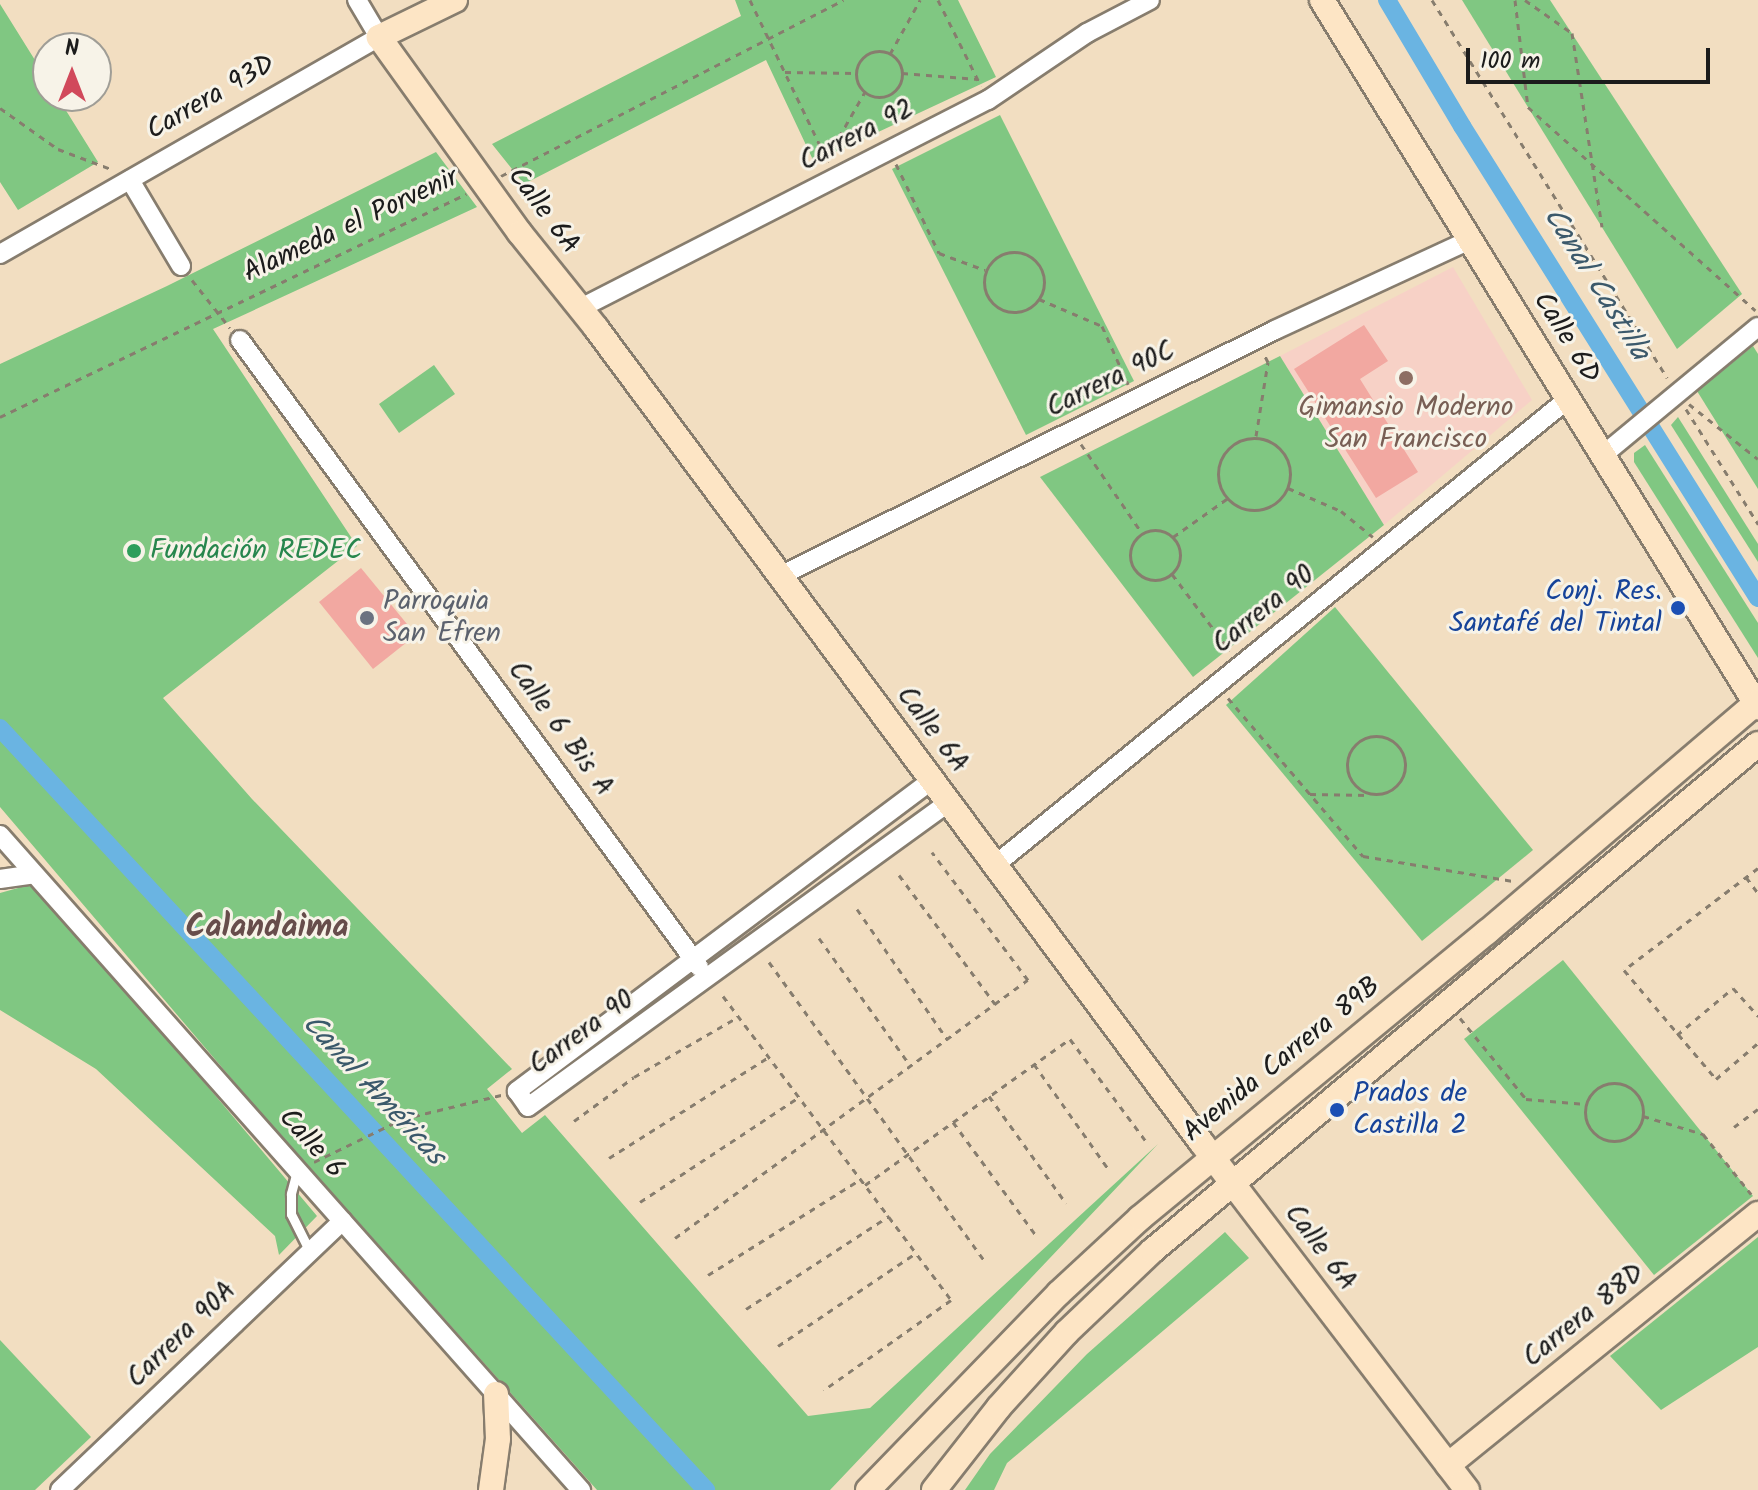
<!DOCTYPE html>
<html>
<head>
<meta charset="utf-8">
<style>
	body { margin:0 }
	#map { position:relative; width:1758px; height:1490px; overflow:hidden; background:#f2dec1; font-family:Kalam,sans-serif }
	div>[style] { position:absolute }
	.built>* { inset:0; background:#f7d1c6 }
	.green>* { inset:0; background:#80c782 }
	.canal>* { height:18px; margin:-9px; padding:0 9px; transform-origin:9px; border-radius:9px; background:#6ab4e2 }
	.building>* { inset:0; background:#f2a8a1 }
	.path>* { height:3px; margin-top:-1.5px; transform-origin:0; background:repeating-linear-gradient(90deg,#877d6e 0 6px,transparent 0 12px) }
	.path>.ring { margin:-1.5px; padding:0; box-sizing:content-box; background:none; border:3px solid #877d6e; border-radius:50% }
	.roads { filter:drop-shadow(2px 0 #877d6e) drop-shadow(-2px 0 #877d6e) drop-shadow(0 2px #877d6e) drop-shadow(0 -2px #877d6e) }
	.lane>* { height:9px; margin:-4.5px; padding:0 4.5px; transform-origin:4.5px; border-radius:4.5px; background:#fff }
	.street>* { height:18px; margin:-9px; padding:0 9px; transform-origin:9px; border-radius:9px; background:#fff }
	.secondary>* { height:24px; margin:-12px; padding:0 12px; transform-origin:12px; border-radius:12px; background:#fde5c5 }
	.dots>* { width:22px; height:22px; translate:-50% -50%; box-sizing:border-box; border:4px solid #f7f3e8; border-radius:50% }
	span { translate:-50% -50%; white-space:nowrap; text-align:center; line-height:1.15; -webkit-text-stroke:6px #f7f3e8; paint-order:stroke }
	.street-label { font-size:28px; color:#1c1c1c }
	.education-label { font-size:28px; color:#785e54 }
	.leisure-label { font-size:28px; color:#27864d }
	.left { translate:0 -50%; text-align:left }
	.transit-label { font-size:28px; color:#164399 }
	.right { translate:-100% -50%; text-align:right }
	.worship-label { font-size:28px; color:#5b616d }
	.water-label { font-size:30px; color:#3b596b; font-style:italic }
	.quarter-label { font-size:32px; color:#674d4b; font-weight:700 }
	.north { position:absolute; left:32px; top:32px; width:80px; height:80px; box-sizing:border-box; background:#f7f3e8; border:2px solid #9f9d96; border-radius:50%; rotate:0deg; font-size:22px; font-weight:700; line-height:32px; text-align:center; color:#1c1c1c }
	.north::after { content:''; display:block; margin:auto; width:28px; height:36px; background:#d1495b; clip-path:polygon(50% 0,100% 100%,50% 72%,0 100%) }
	.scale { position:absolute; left:1466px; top:48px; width:244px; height:36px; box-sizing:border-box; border:4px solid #1c1c1c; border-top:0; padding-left:10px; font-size:24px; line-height:28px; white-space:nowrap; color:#1c1c1c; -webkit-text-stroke:6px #f7f3e8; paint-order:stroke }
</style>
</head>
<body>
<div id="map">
	<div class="built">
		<i style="clip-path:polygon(1453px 267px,1532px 400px,1384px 525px,1280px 356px)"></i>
	</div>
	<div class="green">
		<i style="clip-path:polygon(735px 0,958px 0,996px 77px,814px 162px,766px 60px,524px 184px,492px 144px,741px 16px)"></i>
		<i style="clip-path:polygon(1462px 0,1550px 0,1742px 294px,1677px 349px)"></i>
		<i style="clip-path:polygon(0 4px,48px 81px,48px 96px,57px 96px,98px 162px,18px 210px,0 182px)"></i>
		<i style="clip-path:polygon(1000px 115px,1134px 381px,1026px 435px,892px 169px)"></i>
		<i style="clip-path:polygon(436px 152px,477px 207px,213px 329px,357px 546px,163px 698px,252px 799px,512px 1069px,487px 1089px,522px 1133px,545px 1115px,808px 1416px,870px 1408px,1158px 1144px,830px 1490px,597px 1490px,248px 1098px,0 807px,0 364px,167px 286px)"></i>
		<i style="clip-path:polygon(1753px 346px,1758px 354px,1758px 489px,1697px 391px)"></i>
		<i style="clip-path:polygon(1280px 356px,1384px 525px,1193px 677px,1040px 477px)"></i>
		<i style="clip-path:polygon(434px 365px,455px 394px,399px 433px,379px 404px)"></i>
		<i style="clip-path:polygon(1678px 417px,1758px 544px,1758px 562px,1671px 425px)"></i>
		<i style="clip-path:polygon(1645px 445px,1758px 623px,1758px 658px,1634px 462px,1634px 453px)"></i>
		<i style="clip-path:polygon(1335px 607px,1533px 850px,1422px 941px,1226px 705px)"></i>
		<i style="clip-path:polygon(36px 883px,317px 1216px,279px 1255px,275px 1236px,96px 1069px,0 1010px,0 893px)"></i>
		<i style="clip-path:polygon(1563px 960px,1753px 1196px,1654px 1275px,1464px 1039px)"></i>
		<i style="clip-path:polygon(1225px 1232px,1249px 1258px,1007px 1463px,994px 1490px,965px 1490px,990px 1454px,1087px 1354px)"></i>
		<i style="clip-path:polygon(1758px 1237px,1758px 1347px,1661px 1410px,1610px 1356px)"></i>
		<i style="clip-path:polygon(0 1340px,91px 1437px,35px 1490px,0 1490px)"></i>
	</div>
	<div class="canal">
		<i style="left:1387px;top:0;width:147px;rotate:59.2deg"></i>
		<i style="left:1462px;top:126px;width:557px;rotate:57.91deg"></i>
		<i style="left:0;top:728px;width:1039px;rotate:47.18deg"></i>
	</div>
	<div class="building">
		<i style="clip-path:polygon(1364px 325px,1388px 361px,1360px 379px,1418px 472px,1376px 498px,1294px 369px)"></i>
		<i style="clip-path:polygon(361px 568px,416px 635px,373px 669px,319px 602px)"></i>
	</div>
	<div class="path">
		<i style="left:750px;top:0;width:180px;rotate:64.3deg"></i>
		<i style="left:938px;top:0;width:96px;rotate:63.4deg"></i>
		<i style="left:1432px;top:0;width:445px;rotate:58.1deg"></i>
		<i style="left:1515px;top:0;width:108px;rotate:83.1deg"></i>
		<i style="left:1528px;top:107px;width:305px;rotate:41.8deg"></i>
		<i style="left:1525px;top:0;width:57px;rotate:35.1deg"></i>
		<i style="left:1572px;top:33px;width:196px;rotate:81.2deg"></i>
		<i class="ring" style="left:856px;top:51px;width:43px;height:43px"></i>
		<i style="left:890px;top:54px;width:62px;rotate:-60.9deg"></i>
		<i style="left:785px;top:72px;width:71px;rotate:0.8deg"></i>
		<i style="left:902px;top:73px;width:76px;rotate:4.5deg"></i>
		<i style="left:0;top:108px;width:71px;rotate:35.3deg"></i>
		<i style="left:58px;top:149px;width:57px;rotate:20.7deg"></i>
		<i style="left:827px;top:158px;width:76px;rotate:-60.1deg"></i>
		<i style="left:896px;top:164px;width:99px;rotate:64.2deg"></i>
		<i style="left:939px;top:253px;width:49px;rotate:20.3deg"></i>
		<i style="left:501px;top:176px;width:385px;rotate:-27.2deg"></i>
		<i class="ring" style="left:984px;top:252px;width:57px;height:57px"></i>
		<i style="left:192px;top:280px;width:61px;rotate:51.6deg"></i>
		<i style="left:1039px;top:299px;width:69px;rotate:23.2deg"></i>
		<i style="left:1102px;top:326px;width:64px;rotate:65.9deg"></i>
		<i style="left:1689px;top:404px;width:88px;rotate:38.6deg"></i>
		<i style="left:1686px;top:409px;width:136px;rotate:57.9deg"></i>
		<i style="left:0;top:417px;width:517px;rotate:-25.57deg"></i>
		<i style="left:1256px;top:436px;width:75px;rotate:-80.8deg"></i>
		<i style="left:1268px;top:362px;width:9px;rotate:-117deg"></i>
		<i class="ring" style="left:1218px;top:438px;width:69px;height:69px"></i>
		<i style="left:1081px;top:444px;width:108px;rotate:55.6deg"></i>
		<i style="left:1288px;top:488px;width:58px;rotate:23.5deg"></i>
		<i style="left:1341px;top:511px;width:41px;rotate:39.1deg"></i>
		<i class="ring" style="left:1130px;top:530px;width:47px;height:47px"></i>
		<i style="left:1173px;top:537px;width:67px;rotate:-35.3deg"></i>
		<i style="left:1172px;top:574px;width:96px;rotate:53deg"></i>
		<i style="left:1228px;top:698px;width:208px;rotate:49.5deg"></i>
		<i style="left:1363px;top:856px;width:152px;rotate:9.5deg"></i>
		<i class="ring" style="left:1347px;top:736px;width:55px;height:55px"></i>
		<i style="left:1310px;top:794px;width:59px;rotate:1deg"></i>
		<i style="left:1758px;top:868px;width:168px;rotate:142.7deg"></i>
		<i style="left:1624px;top:970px;width:143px;rotate:49.8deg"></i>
		<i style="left:1716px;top:1079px;width:55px;rotate:-40.6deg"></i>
		<i style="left:899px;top:875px;width:161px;rotate:53.3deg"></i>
		<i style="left:1746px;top:877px;width:20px;rotate:53deg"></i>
		<i style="left:857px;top:909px;width:158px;rotate:55.3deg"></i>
		<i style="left:819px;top:938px;width:156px;rotate:54.4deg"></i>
		<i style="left:769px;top:962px;width:370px;rotate:54.2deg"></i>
		<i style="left:723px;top:996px;width:380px;rotate:53.1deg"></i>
		<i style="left:951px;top:1300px;width:156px;rotate:144.7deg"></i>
		<i style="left:1460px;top:1018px;width:104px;rotate:50.8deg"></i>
		<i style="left:1526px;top:1099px;width:60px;rotate:4.8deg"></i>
		<i style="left:1677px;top:1035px;width:73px;rotate:-40deg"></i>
		<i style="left:1733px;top:988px;width:38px;rotate:48deg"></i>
		<i style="left:1034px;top:1064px;width:130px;rotate:54.7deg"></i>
		<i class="ring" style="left:1585px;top:1083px;width:55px;height:55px"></i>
		<i style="left:989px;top:1096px;width:132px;rotate:54.3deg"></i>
		<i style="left:1643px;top:1116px;width:63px;rotate:16.7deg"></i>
		<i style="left:1703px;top:1134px;width:77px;rotate:51.3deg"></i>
		<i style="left:574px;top:1121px;width:74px;rotate:-36.3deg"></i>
		<i style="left:634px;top:1077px;width:120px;rotate:-30deg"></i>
		<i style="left:953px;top:1122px;width:139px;rotate:53.8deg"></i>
		<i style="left:1734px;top:1127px;width:30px;rotate:-37deg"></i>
		<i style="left:609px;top:1158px;width:189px;rotate:-32.3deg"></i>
		<i style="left:314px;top:1162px;width:98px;rotate:-26deg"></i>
		<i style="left:402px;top:1119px;width:102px;rotate:-13.6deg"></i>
		<i style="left:865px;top:1185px;width:252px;rotate:-35.5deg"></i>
		<i style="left:1070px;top:1039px;width:126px;rotate:53.4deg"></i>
		<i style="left:640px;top:1202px;width:191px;rotate:-33.4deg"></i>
		<i style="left:675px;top:1238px;width:437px;rotate:-36.2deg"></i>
		<i style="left:1028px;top:980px;width:160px;rotate:-126.9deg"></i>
		<i style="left:708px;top:1275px;width:181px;rotate:-32.1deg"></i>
		<i style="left:746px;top:1309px;width:171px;rotate:-33deg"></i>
		<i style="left:778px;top:1346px;width:166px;rotate:-34deg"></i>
	</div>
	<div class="roads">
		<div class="lane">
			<i style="left:297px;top:1171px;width:24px;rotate:105deg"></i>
			<i style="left:291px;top:1194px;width:20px;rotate:90deg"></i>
			<i style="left:291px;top:1214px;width:42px;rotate:63.4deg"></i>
		</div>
		<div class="street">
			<i style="left:130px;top:180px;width:100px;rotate:59.3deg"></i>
			<i style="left:0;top:254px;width:437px;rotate:-29.8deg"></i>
			<i style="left:379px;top:37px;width:43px;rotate:-120.7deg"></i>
			<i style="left:581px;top:308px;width:457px;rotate:-27.1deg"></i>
			<i style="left:988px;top:100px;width:120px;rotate:-34.1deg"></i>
			<i style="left:1087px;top:33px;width:71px;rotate:-27.6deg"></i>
			<i style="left:240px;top:340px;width:777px;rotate:53.79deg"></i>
			<i style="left:1603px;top:455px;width:201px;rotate:-39.6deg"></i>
			<i style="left:780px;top:576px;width:553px;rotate:-26.43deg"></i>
			<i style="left:1275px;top:330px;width:215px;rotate:-24.8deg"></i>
			<i style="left:932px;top:780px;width:519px;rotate:143.15deg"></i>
			<i style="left:517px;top:1091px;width:19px;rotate:55deg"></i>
			<i style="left:528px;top:1107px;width:520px;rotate:-35.92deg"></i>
			<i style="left:0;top:835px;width:876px;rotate:48.43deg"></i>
			<i style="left:995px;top:865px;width:739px;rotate:-39.12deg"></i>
			<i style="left:0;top:879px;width:34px;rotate:-8deg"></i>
			<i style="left:60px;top:1490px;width:390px;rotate:-43.6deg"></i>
		</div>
		<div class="secondary">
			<i style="left:455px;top:0;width:85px;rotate:154deg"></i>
			<i style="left:379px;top:37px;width:241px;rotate:54.3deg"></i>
			<i style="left:520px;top:233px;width:122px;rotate:51.3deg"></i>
			<i style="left:596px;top:328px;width:1014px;rotate:53.38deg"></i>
			<i style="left:1201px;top:1142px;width:438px;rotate:52.6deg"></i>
			<i style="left:1322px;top:0;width:831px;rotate:58.34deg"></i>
			<i style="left:1448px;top:1465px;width:399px;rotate:-39deg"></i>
			<i style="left:491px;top:1490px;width:51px;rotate:-82.2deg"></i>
			<i style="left:498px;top:1439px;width:45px;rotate:-92.5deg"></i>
			<i style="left:868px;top:1490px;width:274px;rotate:-45.9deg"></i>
			<i style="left:1059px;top:1293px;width:110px;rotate:-42.8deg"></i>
			<i style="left:1140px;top:1218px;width:450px;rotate:-39.5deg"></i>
			<i style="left:1487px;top:932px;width:356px;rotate:-40.4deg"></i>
			<i style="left:934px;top:1490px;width:105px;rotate:-51.9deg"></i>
			<i style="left:999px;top:1407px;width:101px;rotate:-47.8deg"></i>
			<i style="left:1067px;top:1332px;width:117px;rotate:-43.6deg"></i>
			<i style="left:1152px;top:1251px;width:790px;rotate:-39.92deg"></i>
		</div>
	</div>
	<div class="dots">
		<i style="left:1406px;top:378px;background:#8d6e63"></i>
		<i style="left:134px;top:551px;background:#2e9e5b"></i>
		<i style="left:1678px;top:608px;background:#1a4fb4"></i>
		<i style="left:367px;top:618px;background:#6b7280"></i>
		<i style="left:1337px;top:1110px;background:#1a4fb4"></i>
	</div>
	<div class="street-label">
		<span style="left:211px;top:98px;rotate:-30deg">Carrera 93D</span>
		<span style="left:857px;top:136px;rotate:-27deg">Carrera 92</span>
		<span style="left:543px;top:211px;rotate:53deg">Calle 6A</span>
		<span style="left:351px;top:226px;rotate:-25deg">Alameda el Porvenir</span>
		<span style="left:1566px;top:338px;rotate:58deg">Calle 6D</span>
		<span style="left:1111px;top:380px;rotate:-26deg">Carrera 90C</span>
		<span style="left:1264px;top:610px;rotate:-39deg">Carrera 90</span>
		<span style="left:560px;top:729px;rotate:54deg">Calle 6 Bis A</span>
		<span style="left:932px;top:730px;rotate:53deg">Calle 6A</span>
		<span style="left:582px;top:1033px;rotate:-36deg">Carrera 90</span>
		<span style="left:1282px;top:1060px;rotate:-39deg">Avenida Carrera 89B</span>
		<span style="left:311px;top:1144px;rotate:48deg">Calle 6</span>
		<span style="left:1320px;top:1248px;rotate:53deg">Calle 6A</span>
		<span style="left:1584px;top:1316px;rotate:-39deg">Carrera 88D</span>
		<span style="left:182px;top:1335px;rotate:-44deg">Carrera 90A</span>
	</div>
	<div class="education-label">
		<span style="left:1406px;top:424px">Gimansio Moderno<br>San Francisco</span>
	</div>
	<div class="leisure-label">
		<span class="left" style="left:150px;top:551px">Fundación REDEC</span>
	</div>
	<div class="transit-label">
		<span class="right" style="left:1662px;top:608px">Conj. Res.<br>Santafé del Tintal</span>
		<span class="left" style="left:1353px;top:1110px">Prados de<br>Castilla 2</span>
	</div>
	<div class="worship-label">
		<span class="left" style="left:383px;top:618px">Parroquia<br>San Efren</span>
	</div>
	<div class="water-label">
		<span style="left:1596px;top:284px;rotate:58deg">Canal Castilla</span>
		<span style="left:373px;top:1090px;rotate:47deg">Canal Américas</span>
	</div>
	<div class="quarter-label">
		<span style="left:267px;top:928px">Calandaima</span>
	</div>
	<div class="north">N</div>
	<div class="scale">100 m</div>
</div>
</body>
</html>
